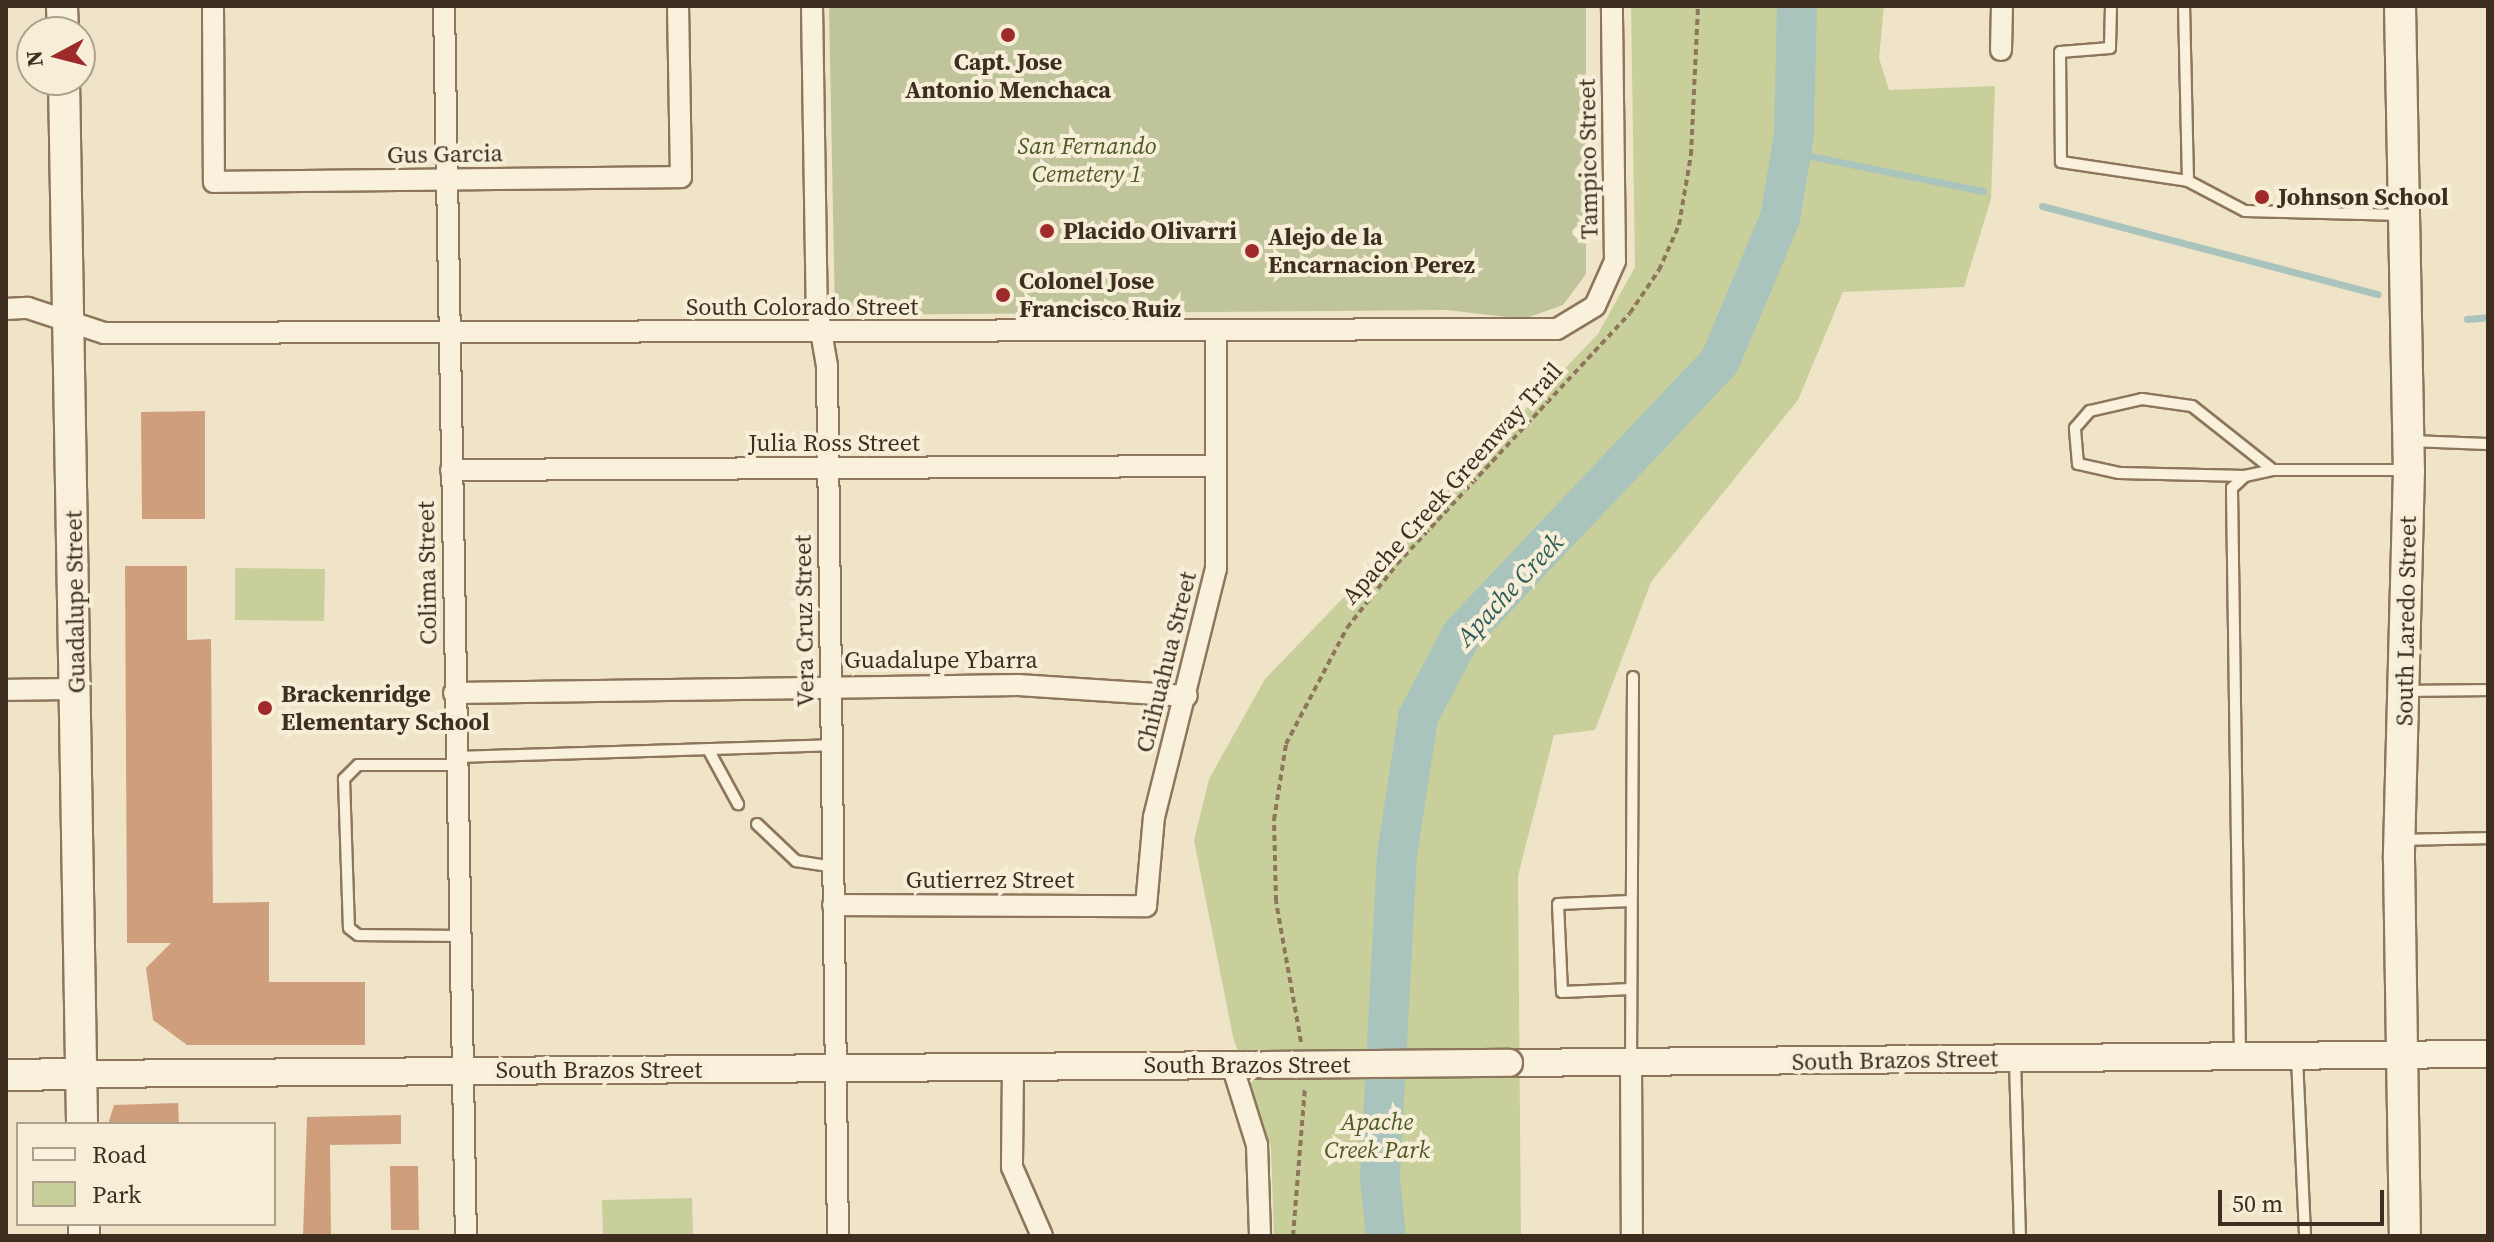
<!DOCTYPE html>
<html>
<head>
<meta charset="utf-8">
<style>
	body { margin:0 }
	#map { position:relative; width:2494px; height:1242px; overflow:hidden; background:#f0e4c8; font-family:"Source Serif 4",serif }
	div>[style] { position:absolute }
	.green>* { inset:0; background:#c9cf9b }
	.cemetery>* { inset:0; background:#bfc49a }
	.stream>* { height:7px; margin:-3.5px; padding:0 3.5px; transform-origin:3.5px; border-radius:3.5px; background:#a9c4bc }
	.river>* { height:40px; margin:-20px; padding:0 20px; transform-origin:20px; border-radius:20px; background:#a9c4bc }
	.building>* { inset:0; background:#cf9f7d }
	.path>* { height:4px; margin-top:-2px; transform-origin:0; background:repeating-linear-gradient(90deg,#8d765c 0 6px,transparent 0 10px) }
	.roads { filter:drop-shadow(2px 0 #8d765c) drop-shadow(-2px 0 #8d765c) drop-shadow(0 2px #8d765c) drop-shadow(0 -2px #8d765c) }
	.service>* { height:10px; margin:-5px; padding:0 5px; transform-origin:5px; border-radius:5px; background:#faf1dc }
	.minor>* { height:20px; margin:-10px; padding:0 10px; transform-origin:10px; border-radius:10px; background:#faf1dc }
	.tertiary>* { height:26px; margin:-13px; padding:0 13px; transform-origin:13px; border-radius:13px; background:#faf1dc }
	.secondary>* { height:30px; margin:-15px; padding:0 15px; transform-origin:15px; border-radius:15px; background:#faf1dc }
	.bridges { filter:drop-shadow(2px 0 #8d765c) drop-shadow(-2px 0 #8d765c) drop-shadow(0 2px #8d765c) drop-shadow(0 -2px #8d765c) }
	.tertiary-bridge>* { height:26px; margin:-13px; padding:0 13px; transform-origin:13px; border-radius:13px; background:#faf1dc }
	.dots>* { width:22px; height:22px; translate:-50% -50%; box-sizing:border-box; border:4px solid #f7eed8; border-radius:50% }
	span { translate:-50% -50%; white-space:nowrap; text-align:center; line-height:1.15; -webkit-text-stroke:8px #f7eed8; paint-order:stroke }
	.poi-label { font-size:24px; color:#3d2e20; font-weight:700 }
	.left { translate:0 -50%; text-align:left }
	.park-label { font-size:24px; color:#4d5a26; font-style:italic }
	.street-label { font-size:24px; color:#3d2e20 }
	.water-label { font-size:26px; color:#2f5d5a; font-style:italic }
	.frame { position:absolute; inset:0; border:8px solid #3d2e20; pointer-events:none }
	.legend { position:absolute; left:16px; top:1122px; width:260px; height:104px; box-sizing:border-box; background:#f7eed8; border:2px solid #ada18e; margin:0; padding:10px 14px; list-style:none; font-size:24px; color:#3d2e20 }
	.legend li { display:flex; align-items:center; gap:16px; height:40px }
	.legend b { width:40px; border:2px solid #ada18e }
	.north { position:absolute; left:16px; top:16px; width:80px; height:80px; box-sizing:border-box; background:#f7eed8; border:2px solid #ada18e; border-radius:50%; rotate:263deg; font-size:22px; font-weight:700; line-height:32px; text-align:center; color:#3d2e20 }
	.north::after { content:''; display:block; margin:auto; width:28px; height:36px; background:#9e2a2b; clip-path:polygon(50% 0,100% 100%,50% 72%,0 100%) }
	.scale { position:absolute; left:2218px; top:1190px; width:166px; height:36px; box-sizing:border-box; border:4px solid #3d2e20; border-top:0; padding-left:10px; font-size:24px; line-height:28px; white-space:nowrap; color:#3d2e20; -webkit-text-stroke:6px #f7eed8; paint-order:stroke }
</style>
</head>
<body>
<div id="map">
	<div class="green">
		<i style="clip-path:polygon(1631px 6px,1884px 6px,1879px 58px,1889px 90px,1995px 86px,1991px 199px,1964px 287px,1843px 292px,1798px 400px,1651px 582px,1595px 730px,1554px 735px,1518px 876px,1521px 1236px,1274px 1236px,1271px 1148px,1233px 1037px,1194px 840px,1209px 779px,1265px 679px,1598px 334px,1635px 267px)"></i>
		<i style="clip-path:polygon(235px 568px,325px 569px,324px 621px,235px 620px)"></i>
		<i style="clip-path:polygon(692px 1198px,693px 1236px,603px 1236px,602px 1200px)"></i>
	</div>
	<div class="cemetery">
		<i style="clip-path:polygon(829px 6px,1586px 6px,1586px 274px,1563px 305px,1523px 319px,1447px 310px,835px 315px)"></i>
	</div>
	<div class="stream">
		<i style="left:1791px;top:152px;width:196px;rotate:11.5deg"></i>
		<i style="left:2042px;top:206px;width:347px;rotate:14.7deg"></i>
		<i style="left:2467px;top:319px;width:21px;rotate:-5deg"></i>
	</div>
	<div class="river">
		<i style="left:1386px;top:1236px;width:58px;rotate:-95.9deg"></i>
		<i style="left:1380px;top:1178px;width:323px;rotate:-87deg"></i>
		<i style="left:1397px;top:855px;width:140px;rotate:-81.3deg"></i>
		<i style="left:1418px;top:717px;width:94px;rotate:-62.1deg"></i>
		<i style="left:1462px;top:634px;width:376px;rotate:-46.6deg"></i>
		<i style="left:1720px;top:361px;width:155px;rotate:-67.2deg"></i>
		<i style="left:1780px;top:218px;width:84px;rotate:-80.4deg"></i>
		<i style="left:1794px;top:135px;width:129px;rotate:-88.7deg"></i>
	</div>
	<div class="building">
		<i style="clip-path:polygon(205px 411px,205px 519px,142px 519px,141px 412px)"></i>
		<i style="clip-path:polygon(125px 566px,187px 566px,187px 640px,211px 639px,213px 903px,269px 902px,269px 982px,365px 982px,365px 1045px,187px 1045px,153px 1020px,146px 968px,171px 943px,127px 943px)"></i>
		<i style="clip-path:polygon(178px 1103px,179px 1124px,108px 1124px,114px 1105px)"></i>
		<i style="clip-path:polygon(401px 1115px,401px 1144px,330px 1145px,331px 1236px,303px 1236px,307px 1117px)"></i>
		<i style="clip-path:polygon(390px 1166px,418px 1166px,419px 1230px,391px 1230px)"></i>
	</div>
	<div class="path">
		<i style="left:1301px;top:1042px;width:143px;rotate:-100.1deg"></i>
		<i style="left:1276px;top:901px;width:81px;rotate:-91.4deg"></i>
		<i style="left:1274px;top:820px;width:77px;rotate:-81deg"></i>
		<i style="left:1286px;top:744px;width:131px;rotate:-62.3deg"></i>
		<i style="left:1347px;top:628px;width:81px;rotate:-52deg"></i>
		<i style="left:1397px;top:564px;width:342px;rotate:-47.1deg"></i>
		<i style="left:1630px;top:313px;width:52px;rotate:-56deg"></i>
		<i style="left:1659px;top:270px;width:49px;rotate:-66deg"></i>
		<i style="left:1679px;top:225px;width:71px;rotate:-80.3deg"></i>
		<i style="left:1691px;top:155px;width:149px;rotate:-87.3deg"></i>
		<i style="left:1293px;top:1236px;width:149px;rotate:-85.4deg"></i>
	</div>
	<div class="roads">
		<div class="service">
			<i style="left:2111px;top:6px;width:42px;rotate:91.4deg"></i>
			<i style="left:2110px;top:48px;width:50px;rotate:175.4deg"></i>
			<i style="left:2060px;top:52px;width:110px;rotate:89.5deg"></i>
			<i style="left:2061px;top:162px;width:128px;rotate:8.5deg"></i>
			<i style="left:2188px;top:181px;width:175px;rotate:-91.3deg"></i>
			<i style="left:2188px;top:181px;width:64px;rotate:27.8deg"></i>
			<i style="left:2245px;top:211px;width:157px;rotate:1.5deg"></i>
			<i style="left:2410px;top:441px;width:78px;rotate:2.2deg"></i>
			<i style="left:2245px;top:476px;width:126px;rotate:-178.6deg"></i>
			<i style="left:2119px;top:473px;width:42px;rotate:-167.6deg"></i>
			<i style="left:2078px;top:464px;width:36px;rotate:-95deg"></i>
			<i style="left:2075px;top:428px;width:23px;rotate:-49deg"></i>
			<i style="left:2090px;top:411px;width:53px;rotate:-13deg"></i>
			<i style="left:2142px;top:399px;width:50px;rotate:8deg"></i>
			<i style="left:2192px;top:406px;width:103px;rotate:38.3deg"></i>
			<i style="left:2407px;top:691px;width:81px;rotate:-0.7deg"></i>
			<i style="left:708px;top:749px;width:63px;rotate:61.4deg"></i>
			<i style="left:456px;top:757px;width:375px;rotate:-1.8deg"></i>
			<i style="left:456px;top:765px;width:98px;rotate:180deg"></i>
			<i style="left:358px;top:765px;width:20px;rotate:135deg"></i>
			<i style="left:344px;top:779px;width:149px;rotate:88.1deg"></i>
			<i style="left:349px;top:928px;width:11px;rotate:38deg"></i>
			<i style="left:358px;top:935px;width:101px;rotate:0.6deg"></i>
			<i style="left:757px;top:824px;width:54px;rotate:43.5deg"></i>
			<i style="left:796px;top:861px;width:36px;rotate:9deg"></i>
			<i style="left:2402px;top:840px;width:86px;rotate:-1.3deg"></i>
			<i style="left:1630px;top:901px;width:72px;rotate:177.6deg"></i>
			<i style="left:1558px;top:904px;width:88px;rotate:87.4deg"></i>
			<i style="left:1562px;top:992px;width:69px;rotate:-2.5deg"></i>
			<i style="left:2240px;top:1056px;width:568px;rotate:-90.81deg"></i>
			<i style="left:2232px;top:488px;width:18px;rotate:-43deg"></i>
			<i style="left:2245px;top:476px;width:29px;rotate:-12deg"></i>
			<i style="left:2273px;top:470px;width:134px"></i>
			<i style="left:2297px;top:1058px;width:178px;rotate:87.4deg"></i>
			<i style="left:2015px;top:1060px;width:176px;rotate:88.4deg"></i>
			<i style="left:1631px;top:1063px;width:386px;rotate:-89.7deg"></i>
		</div>
		<div class="minor">
			<i style="left:213px;top:6px;width:176px;rotate:89.7deg"></i>
			<i style="left:214px;top:182px;width:467px;rotate:-0.6deg"></i>
			<i style="left:681px;top:177px;width:171px;rotate:-91deg"></i>
			<i style="left:444px;top:6px;width:1230px;rotate:88.98deg"></i>
			<i style="left:812px;top:6px;width:302px;rotate:89.1deg"></i>
			<i style="left:817px;top:308px;width:59px;rotate:80.2deg"></i>
			<i style="left:827px;top:366px;width:870px;rotate:89.28deg"></i>
			<i style="left:2001px;top:50px;width:44px;rotate:-88.7deg"></i>
			<i style="left:6px;top:309px;width:22px;rotate:-3deg"></i>
			<i style="left:28px;top:308px;width:80px;rotate:18.2deg"></i>
			<i style="left:104px;top:333px;width:1453px;rotate:-0.16deg"></i>
			<i style="left:1557px;top:329px;width:44px;rotate:-31.2deg"></i>
			<i style="left:1595px;top:306px;width:49px;rotate:-66deg"></i>
			<i style="left:1615px;top:261px;width:255px;rotate:-90.7deg"></i>
			<i style="left:451px;top:470px;width:765px;rotate:-0.3deg"></i>
			<i style="left:6px;top:690px;width:71px;rotate:-0.8deg"></i>
			<i style="left:454px;top:693px;width:564px;rotate:-0.81deg"></i>
			<i style="left:1018px;top:685px;width:169px;rotate:3.7deg"></i>
			<i style="left:833px;top:905px;width:313px;rotate:0.2deg"></i>
			<i style="left:1146px;top:906px;width:89px;rotate:-84.9deg"></i>
			<i style="left:1154px;top:817px;width:256px;rotate:-76deg"></i>
			<i style="left:1216px;top:569px;width:238px;rotate:-90deg"></i>
			<i style="left:1631px;top:1064px;width:172px;rotate:89.7deg"></i>
			<i style="left:1232px;top:1065px;width:84px;rotate:72.6deg"></i>
			<i style="left:1257px;top:1145px;width:91px;rotate:88.1deg"></i>
			<i style="left:1013px;top:1067px;width:100px;rotate:90.6deg"></i>
			<i style="left:1012px;top:1167px;width:75px;rotate:66.5deg"></i>
		</div>
		<div class="tertiary">
			<i style="left:1509px;top:1063px;width:979px;rotate:-0.53deg"></i>
			<i style="left:81px;top:1074px;width:1184px;rotate:-0.44deg"></i>
		</div>
		<div class="secondary">
			<i style="left:62px;top:6px;width:26px;rotate:88deg"></i>
			<i style="left:2400px;top:6px;width:464px;rotate:88.9deg"></i>
			<i style="left:2409px;top:470px;width:389px;rotate:91.5deg"></i>
			<i style="left:2399px;top:859px;width:377px;rotate:89.1deg"></i>
			<i style="left:64px;top:80px;width:1044px;rotate:89.01deg"></i>
			<i style="left:6px;top:1075px;width:75px;rotate:-0.8deg"></i>
			<i style="left:84px;top:1224px;width:12px;rotate:90deg"></i>
		</div>
	</div>
	<div class="bridges">
		<div class="tertiary-bridge">
			<i style="left:1265px;top:1065px;width:244px;rotate:-0.5deg"></i>
		</div>
	</div>
	<div class="dots">
		<i style="left:1008px;top:35px;background:#9e2a2b"></i>
		<i style="left:2262px;top:197px;background:#9e2a2b"></i>
		<i style="left:1047px;top:231px;background:#9e2a2b"></i>
		<i style="left:1252px;top:251px;background:#9e2a2b"></i>
		<i style="left:1003px;top:295px;background:#9e2a2b"></i>
		<i style="left:265px;top:708px;background:#9e2a2b"></i>
	</div>
	<div class="poi-label">
		<span style="left:1008px;top:76px">Capt. Jose<br>Antonio Menchaca</span>
		<span class="left" style="left:2278px;top:197px">Johnson School</span>
		<span class="left" style="left:1063px;top:231px">Placido Olivarri</span>
		<span class="left" style="left:1268px;top:251px">Alejo de la<br>Encarnacion Perez</span>
		<span class="left" style="left:1019px;top:295px">Colonel Jose<br>Francisco Ruiz</span>
		<span class="left" style="left:281px;top:708px">Brackenridge<br>Elementary School</span>
	</div>
	<div class="park-label">
		<span style="left:1087px;top:160px">San Fernando<br>Cemetery 1</span>
		<span style="left:1377px;top:1136px">Apache<br>Creek Park</span>
	</div>
	<div class="street-label">
		<span style="left:445px;top:154px;rotate:-1deg">Gus Garcia</span>
		<span style="left:1588px;top:159px;rotate:-91deg">Tampico Street</span>
		<span style="left:802px;top:307px">South Colorado Street</span>
		<span style="left:834px;top:443px">Julia Ross Street</span>
		<span style="left:1452px;top:483px;rotate:-48deg">Apache Creek Greenway Trail</span>
		<span style="left:427px;top:573px;rotate:-91deg">Colima Street</span>
		<span style="left:75px;top:602px;rotate:-91deg">Guadalupe Street</span>
		<span style="left:804px;top:621px;rotate:-91deg">Vera Cruz Street</span>
		<span style="left:2406px;top:621px;rotate:-89deg">South Laredo Street</span>
		<span style="left:941px;top:660px">Guadalupe Ybarra</span>
		<span style="left:1166px;top:662px;rotate:-76deg">Chihuahua Street</span>
		<span style="left:990px;top:880px">Gutierrez Street</span>
		<span style="left:1895px;top:1060px;rotate:-1deg">South Brazos Street</span>
		<span style="left:1247px;top:1065px">South Brazos Street</span>
		<span style="left:599px;top:1070px">South Brazos Street</span>
	</div>
	<div class="water-label">
		<span style="left:1510px;top:590px;rotate:-47deg">Apache Creek</span>
	</div>
	<div class="frame"></div>
	<ul class="legend">
	<li><b style="height:10px;background:#faf1dc"></b>Road</li>
	<li><b style="height:22px;background:#c9cf9b"></b>Park</li>
	</ul>
	<div class="north">N</div>
	<div class="scale">50 m</div>
</div>
</body>
</html>
